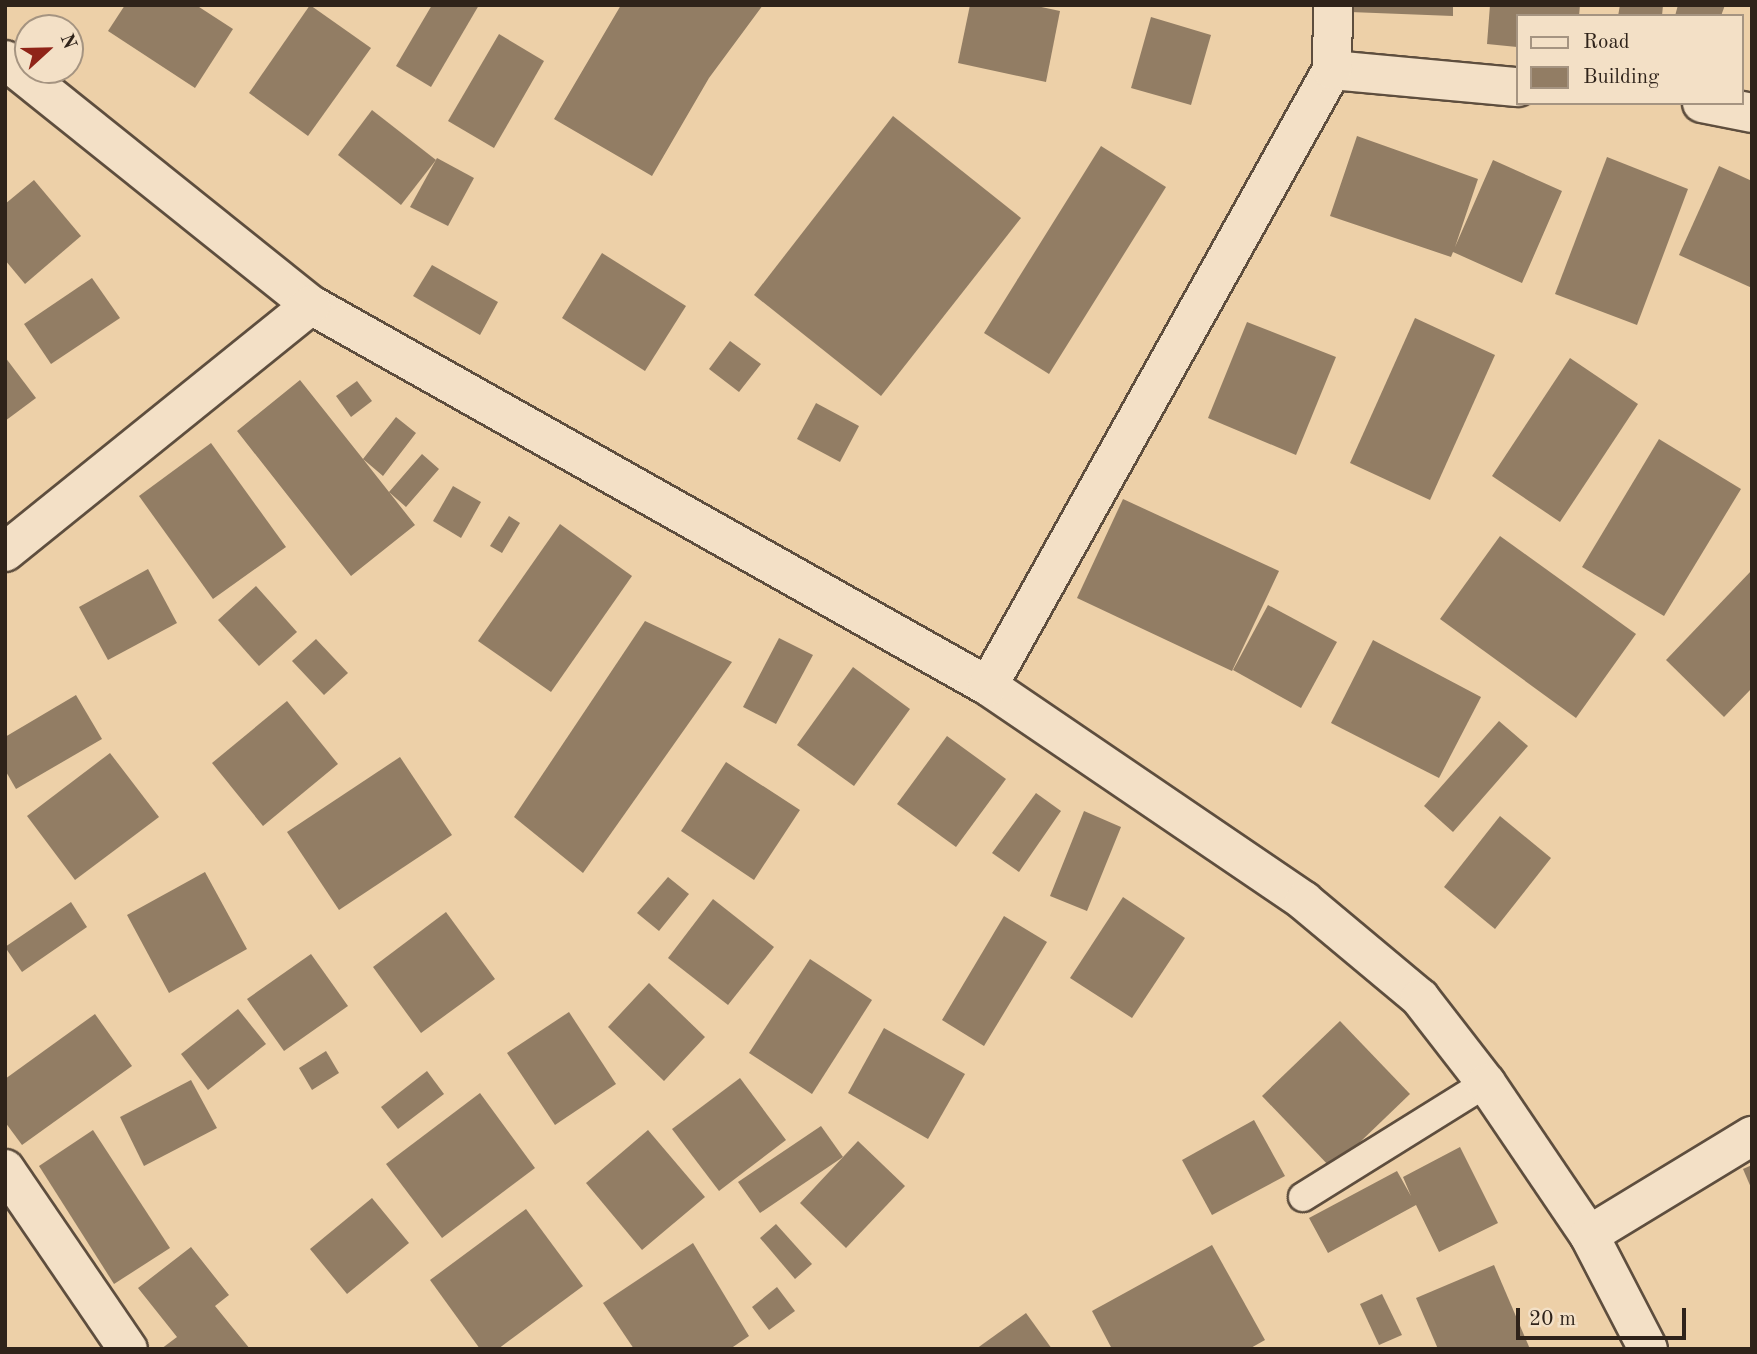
<!DOCTYPE html>
<html>
<head>
<meta charset="utf-8">
<style>
	body { margin:0 }
	#map { position:relative; width:1757px; height:1354px; overflow:hidden; background:#edd0a8; font-family:"Old Standard TT",serif }
	div>[style] { position:absolute }
	.building>* { inset:0; background:#927d64 }
	.roads { filter:drop-shadow(2px 0 #5e4e3e) drop-shadow(-2px 0 #5e4e3e) drop-shadow(0 2px #5e4e3e) drop-shadow(0 -2px #5e4e3e) }
	.service>* { height:28px; margin:-14px; padding:0 14px; transform-origin:14px; border-radius:14px; background:#f3e0c6 }
	.minor>* { height:38px; margin:-19px; padding:0 19px; transform-origin:19px; border-radius:19px; background:#f3e0c6 }
	span { translate:-50% -50%; white-space:nowrap; text-align:center; line-height:1.15; -webkit-text-stroke:6px #f3e0c6; paint-order:stroke }
	.frame { position:absolute; inset:0; border:7px solid #2f231a; pointer-events:none }
	.legend { position:absolute; left:1516px; top:14px; width:228px; height:91px; box-sizing:border-box; background:#f3e0c6; border:2px solid #a59481; margin:0; padding:9px 12px; list-style:none; font-size:21px; color:#2f231a }
	.legend li { display:flex; align-items:center; gap:14px; height:35px }
	.legend b { width:35px; border:2px solid #a59481 }
	.north { position:absolute; left:14px; top:14px; width:70px; height:70px; box-sizing:border-box; background:#f3e0c6; border:2px solid #a59481; border-radius:50%; rotate:68deg; font-size:19px; font-weight:700; line-height:28px; text-align:center; color:#2f231a }
	.north::after { content:''; display:block; margin:auto; width:24px; height:32px; background:#8f2418; clip-path:polygon(50% 0,100% 100%,50% 72%,0 100%) }
	.scale { position:absolute; left:1516px; top:1308px; width:170px; height:32px; box-sizing:border-box; border:4px solid #2f231a; border-top:0; padding-left:9px; font-size:21px; line-height:24px; white-space:nowrap; color:#2f231a; -webkit-text-stroke:5px #f3e0c6; paint-order:stroke }
</style>
</head>
<body>
<div id="map">
	<div class="building">
		<i style="clip-path:polygon(125px 5px,196px 5px,233px 29px,195px 88px,108px 31px)"></i>
		<i style="clip-path:polygon(310px 5px,371px 48px,308px 136px,249px 93px)"></i>
		<i style="clip-path:polygon(432px 5px,479px 5px,431px 87px,396px 66px)"></i>
		<i style="clip-path:polygon(621px 5px,763px 5px,709px 78px,652px 176px,554px 119px)"></i>
		<i style="clip-path:polygon(970px 5px,1032px 5px,1060px 11px,1046px 82px,958px 63px)"></i>
		<i style="clip-path:polygon(1350px 5px,1453px 5px,1453px 16px,1350px 12px)"></i>
		<i style="clip-path:polygon(1490px 5px,1580px 5px,1579px 16px,1517px 16px,1517px 47px,1487px 44px)"></i>
		<i style="clip-path:polygon(1620px 5px,1663px 5px,1662px 16px,1618px 16px)"></i>
		<i style="clip-path:polygon(1678px 5px,1725px 5px,1721px 16px,1675px 16px)"></i>
		<i style="clip-path:polygon(1151px 17px,1211px 35px,1191px 105px,1131px 88px)"></i>
		<i style="clip-path:polygon(499px 34px,544px 61px,494px 148px,448px 121px)"></i>
		<i style="clip-path:polygon(372px 110px,436px 160px,401px 205px,338px 155px)"></i>
		<i style="clip-path:polygon(893px 116px,1021px 218px,881px 396px,754px 295px)"></i>
		<i style="clip-path:polygon(1357px 136px,1478px 179px,1455px 247px,1493px 160px,1562px 191px,1522px 283px,1453px 252px,1451px 257px,1330px 216px)"></i>
		<i style="clip-path:polygon(1101px 146px,1166px 187px,1049px 374px,984px 333px)"></i>
		<i style="clip-path:polygon(1607px 157px,1688px 189px,1637px 325px,1555px 294px)"></i>
		<i style="clip-path:polygon(437px 158px,474px 178px,448px 226px,410px 207px)"></i>
		<i style="clip-path:polygon(1719px 166px,1752px 181px,1752px 288px,1679px 255px)"></i>
		<i style="clip-path:polygon(34px 180px,81px 236px,25px 284px,5px 260px,5px 204px)"></i>
		<i style="clip-path:polygon(602px 253px,686px 306px,645px 371px,562px 318px)"></i>
		<i style="clip-path:polygon(432px 265px,498px 302px,480px 335px,413px 296px)"></i>
		<i style="clip-path:polygon(92px 278px,120px 318px,51px 364px,24px 324px)"></i>
		<i style="clip-path:polygon(1415px 318px,1495px 355px,1430px 500px,1350px 463px)"></i>
		<i style="clip-path:polygon(1247px 322px,1336px 357px,1296px 455px,1208px 418px)"></i>
		<i style="clip-path:polygon(730px 341px,761px 364px,739px 392px,709px 369px)"></i>
		<i style="clip-path:polygon(5px 357px,36px 398px,5px 421px)"></i>
		<i style="clip-path:polygon(1570px 358px,1638px 404px,1560px 522px,1492px 476px)"></i>
		<i style="clip-path:polygon(300px 380px,363px 459px,396px 417px,416px 433px,383px 476px,363px 459px,389px 492px,422px 454px,439px 469px,406px 507px,389px 492px,415px 525px,351px 576px,237px 431px)"></i>
		<i style="clip-path:polygon(357px 381px,372px 401px,351px 417px,336px 396px)"></i>
		<i style="clip-path:polygon(816px 403px,859px 426px,840px 462px,797px 439px)"></i>
		<i style="clip-path:polygon(1659px 439px,1741px 489px,1664px 616px,1582px 567px)"></i>
		<i style="clip-path:polygon(211px 443px,286px 547px,213px 599px,139px 496px)"></i>
		<i style="clip-path:polygon(453px 486px,481px 502px,461px 538px,433px 521px)"></i>
		<i style="clip-path:polygon(1123px 499px,1279px 571px,1232px 671px,1077px 598px)"></i>
		<i style="clip-path:polygon(509px 516px,520px 523px,502px 553px,490px 546px)"></i>
		<i style="clip-path:polygon(560px 524px,632px 576px,551px 692px,478px 641px)"></i>
		<i style="clip-path:polygon(1500px 536px,1636px 634px,1576px 718px,1440px 619px)"></i>
		<i style="clip-path:polygon(148px 569px,177px 623px,108px 660px,79px 607px)"></i>
		<i style="clip-path:polygon(1752px 570px,1752px 688px,1724px 717px,1666px 660px)"></i>
		<i style="clip-path:polygon(256px 586px,297px 632px,259px 666px,218px 620px)"></i>
		<i style="clip-path:polygon(1268px 605px,1337px 642px,1301px 708px,1233px 670px)"></i>
		<i style="clip-path:polygon(645px 621px,732px 662px,583px 873px,514px 817px)"></i>
		<i style="clip-path:polygon(779px 638px,813px 655px,776px 724px,743px 707px)"></i>
		<i style="clip-path:polygon(316px 639px,348px 673px,324px 695px,292px 661px)"></i>
		<i style="clip-path:polygon(1373px 640px,1481px 697px,1439px 778px,1331px 723px)"></i>
		<i style="clip-path:polygon(853px 667px,910px 709px,854px 786px,797px 745px)"></i>
		<i style="clip-path:polygon(76px 695px,102px 739px,16px 789px,5px 770px,5px 737px)"></i>
		<i style="clip-path:polygon(287px 701px,338px 764px,263px 826px,212px 763px)"></i>
		<i style="clip-path:polygon(1499px 721px,1528px 746px,1453px 832px,1424px 806px)"></i>
		<i style="clip-path:polygon(947px 736px,1006px 779px,956px 847px,897px 804px)"></i>
		<i style="clip-path:polygon(110px 753px,159px 817px,75px 880px,27px 816px)"></i>
		<i style="clip-path:polygon(400px 757px,452px 835px,339px 910px,287px 832px)"></i>
		<i style="clip-path:polygon(726px 762px,800px 810px,754px 880px,681px 831px)"></i>
		<i style="clip-path:polygon(1036px 793px,1061px 811px,1019px 872px,992px 853px)"></i>
		<i style="clip-path:polygon(1084px 811px,1121px 827px,1087px 911px,1050px 896px)"></i>
		<i style="clip-path:polygon(1500px 816px,1551px 858px,1495px 929px,1444px 887px)"></i>
		<i style="clip-path:polygon(205px 872px,247px 949px,169px 993px,127px 915px)"></i>
		<i style="clip-path:polygon(668px 877px,689px 894px,659px 931px,637px 913px)"></i>
		<i style="clip-path:polygon(1123px 897px,1185px 938px,1132px 1018px,1070px 978px)"></i>
		<i style="clip-path:polygon(713px 899px,774px 947px,728px 1005px,668px 958px)"></i>
		<i style="clip-path:polygon(71px 902px,87px 927px,22px 972px,5px 947px)"></i>
		<i style="clip-path:polygon(446px 912px,495px 979px,421px 1033px,373px 967px)"></i>
		<i style="clip-path:polygon(1004px 916px,1047px 942px,984px 1046px,942px 1020px)"></i>
		<i style="clip-path:polygon(311px 954px,348px 1006px,284px 1051px,247px 999px)"></i>
		<i style="clip-path:polygon(810px 959px,872px 1000px,812px 1094px,749px 1053px)"></i>
		<i style="clip-path:polygon(649px 983px,705px 1037px,664px 1081px,608px 1027px)"></i>
		<i style="clip-path:polygon(238px 1009px,266px 1044px,208px 1090px,181px 1054px)"></i>
		<i style="clip-path:polygon(569px 1012px,616px 1084px,555px 1125px,507px 1053px)"></i>
		<i style="clip-path:polygon(95px 1014px,132px 1066px,22px 1145px,5px 1122px,5px 1079px)"></i>
		<i style="clip-path:polygon(1340px 1021px,1410px 1094px,1332px 1169px,1262px 1096px)"></i>
		<i style="clip-path:polygon(884px 1028px,965px 1074px,928px 1139px,848px 1093px)"></i>
		<i style="clip-path:polygon(326px 1051px,339px 1073px,312px 1090px,299px 1068px)"></i>
		<i style="clip-path:polygon(427px 1071px,444px 1094px,398px 1129px,381px 1107px)"></i>
		<i style="clip-path:polygon(740px 1078px,786px 1140px,719px 1191px,672px 1129px)"></i>
		<i style="clip-path:polygon(191px 1080px,217px 1128px,144px 1166px,120px 1117px)"></i>
		<i style="clip-path:polygon(480px 1093px,535px 1168px,442px 1238px,386px 1164px)"></i>
		<i style="clip-path:polygon(1254px 1120px,1285px 1176px,1212px 1215px,1182px 1160px)"></i>
		<i style="clip-path:polygon(821px 1126px,843px 1157px,760px 1213px,738px 1182px)"></i>
		<i style="clip-path:polygon(93px 1130px,170px 1248px,114px 1284px,39px 1166px)"></i>
		<i style="clip-path:polygon(648px 1130px,705px 1197px,642px 1250px,586px 1183px)"></i>
		<i style="clip-path:polygon(858px 1141px,905px 1186px,846px 1248px,800px 1203px)"></i>
		<i style="clip-path:polygon(1460px 1147px,1498px 1223px,1439px 1252px,1416px 1205px,1328px 1253px,1309px 1218px,1397px 1171px,1411px 1196px,1403px 1177px)"></i>
		<i style="clip-path:polygon(1752px 1165px,1752px 1190px,1743px 1169px)"></i>
		<i style="clip-path:polygon(372px 1198px,409px 1243px,347px 1294px,310px 1249px)"></i>
		<i style="clip-path:polygon(526px 1209px,583px 1286px,498px 1349px,480px 1349px,430px 1280px)"></i>
		<i style="clip-path:polygon(776px 1224px,812px 1264px,795px 1279px,760px 1238px)"></i>
		<i style="clip-path:polygon(693px 1243px,749px 1336px,730px 1349px,634px 1349px,603px 1303px)"></i>
		<i style="clip-path:polygon(1212px 1245px,1265px 1340px,1249px 1349px,1112px 1349px,1092px 1311px)"></i>
		<i style="clip-path:polygon(191px 1247px,229px 1295px,215px 1306px,250px 1349px,161px 1349px,177px 1337px,138px 1288px)"></i>
		<i style="clip-path:polygon(1494px 1265px,1530px 1349px,1438px 1349px,1416px 1298px)"></i>
		<i style="clip-path:polygon(777px 1287px,795px 1311px,769px 1330px,752px 1307px)"></i>
		<i style="clip-path:polygon(1382px 1294px,1402px 1335px,1379px 1345px,1360px 1304px)"></i>
		<i style="clip-path:polygon(1026px 1313px,1052px 1349px,976px 1349px)"></i>
	</div>
	<div class="roads">
		<div class="service">
			<i style="left:1303px;top:1197px;width:216px;rotate:-31.9deg"></i>
		</div>
		<div class="minor">
			<i style="left:5px;top:60px;width:392px;rotate:38.7deg"></i>
			<i style="left:311px;top:305px;width:777px;rotate:29.37deg"></i>
			<i style="left:988px;top:686px;width:382px;rotate:34.2deg"></i>
			<i style="left:1304px;top:901px;width:151px;rotate:39.9deg"></i>
			<i style="left:1420px;top:998px;width:108px;rotate:52.2deg"></i>
			<i style="left:1486px;top:1083px;width:184px;rotate:55.9deg"></i>
			<i style="left:1589px;top:1235px;width:128px;rotate:62.6deg"></i>
			<i style="left:1332px;top:70px;width:186px;rotate:5.3deg"></i>
			<i style="left:1702px;top:103px;width:51px;rotate:11.3deg"></i>
			<i style="left:5px;top:552px;width:393px;rotate:-38.9deg"></i>
			<i style="left:988px;top:686px;width:706px;rotate:-60.82deg"></i>
			<i style="left:1332px;top:70px;width:65px;rotate:-89.1deg"></i>
			<i style="left:5px;top:1169px;width:218px;rotate:55.7deg"></i>
			<i style="left:1589px;top:1235px;width:191px;rotate:-31.3deg"></i>
		</div>
	</div>
	<div class="frame"></div>
	<ul class="legend">
	<li><b style="height:9px;background:#f3e0c6"></b>Road</li>
	<li><b style="height:19px;background:#927d64"></b>Building</li>
	</ul>
	<div class="north">N</div>
	<div class="scale">20 m</div>
</div>
</body>
</html>
